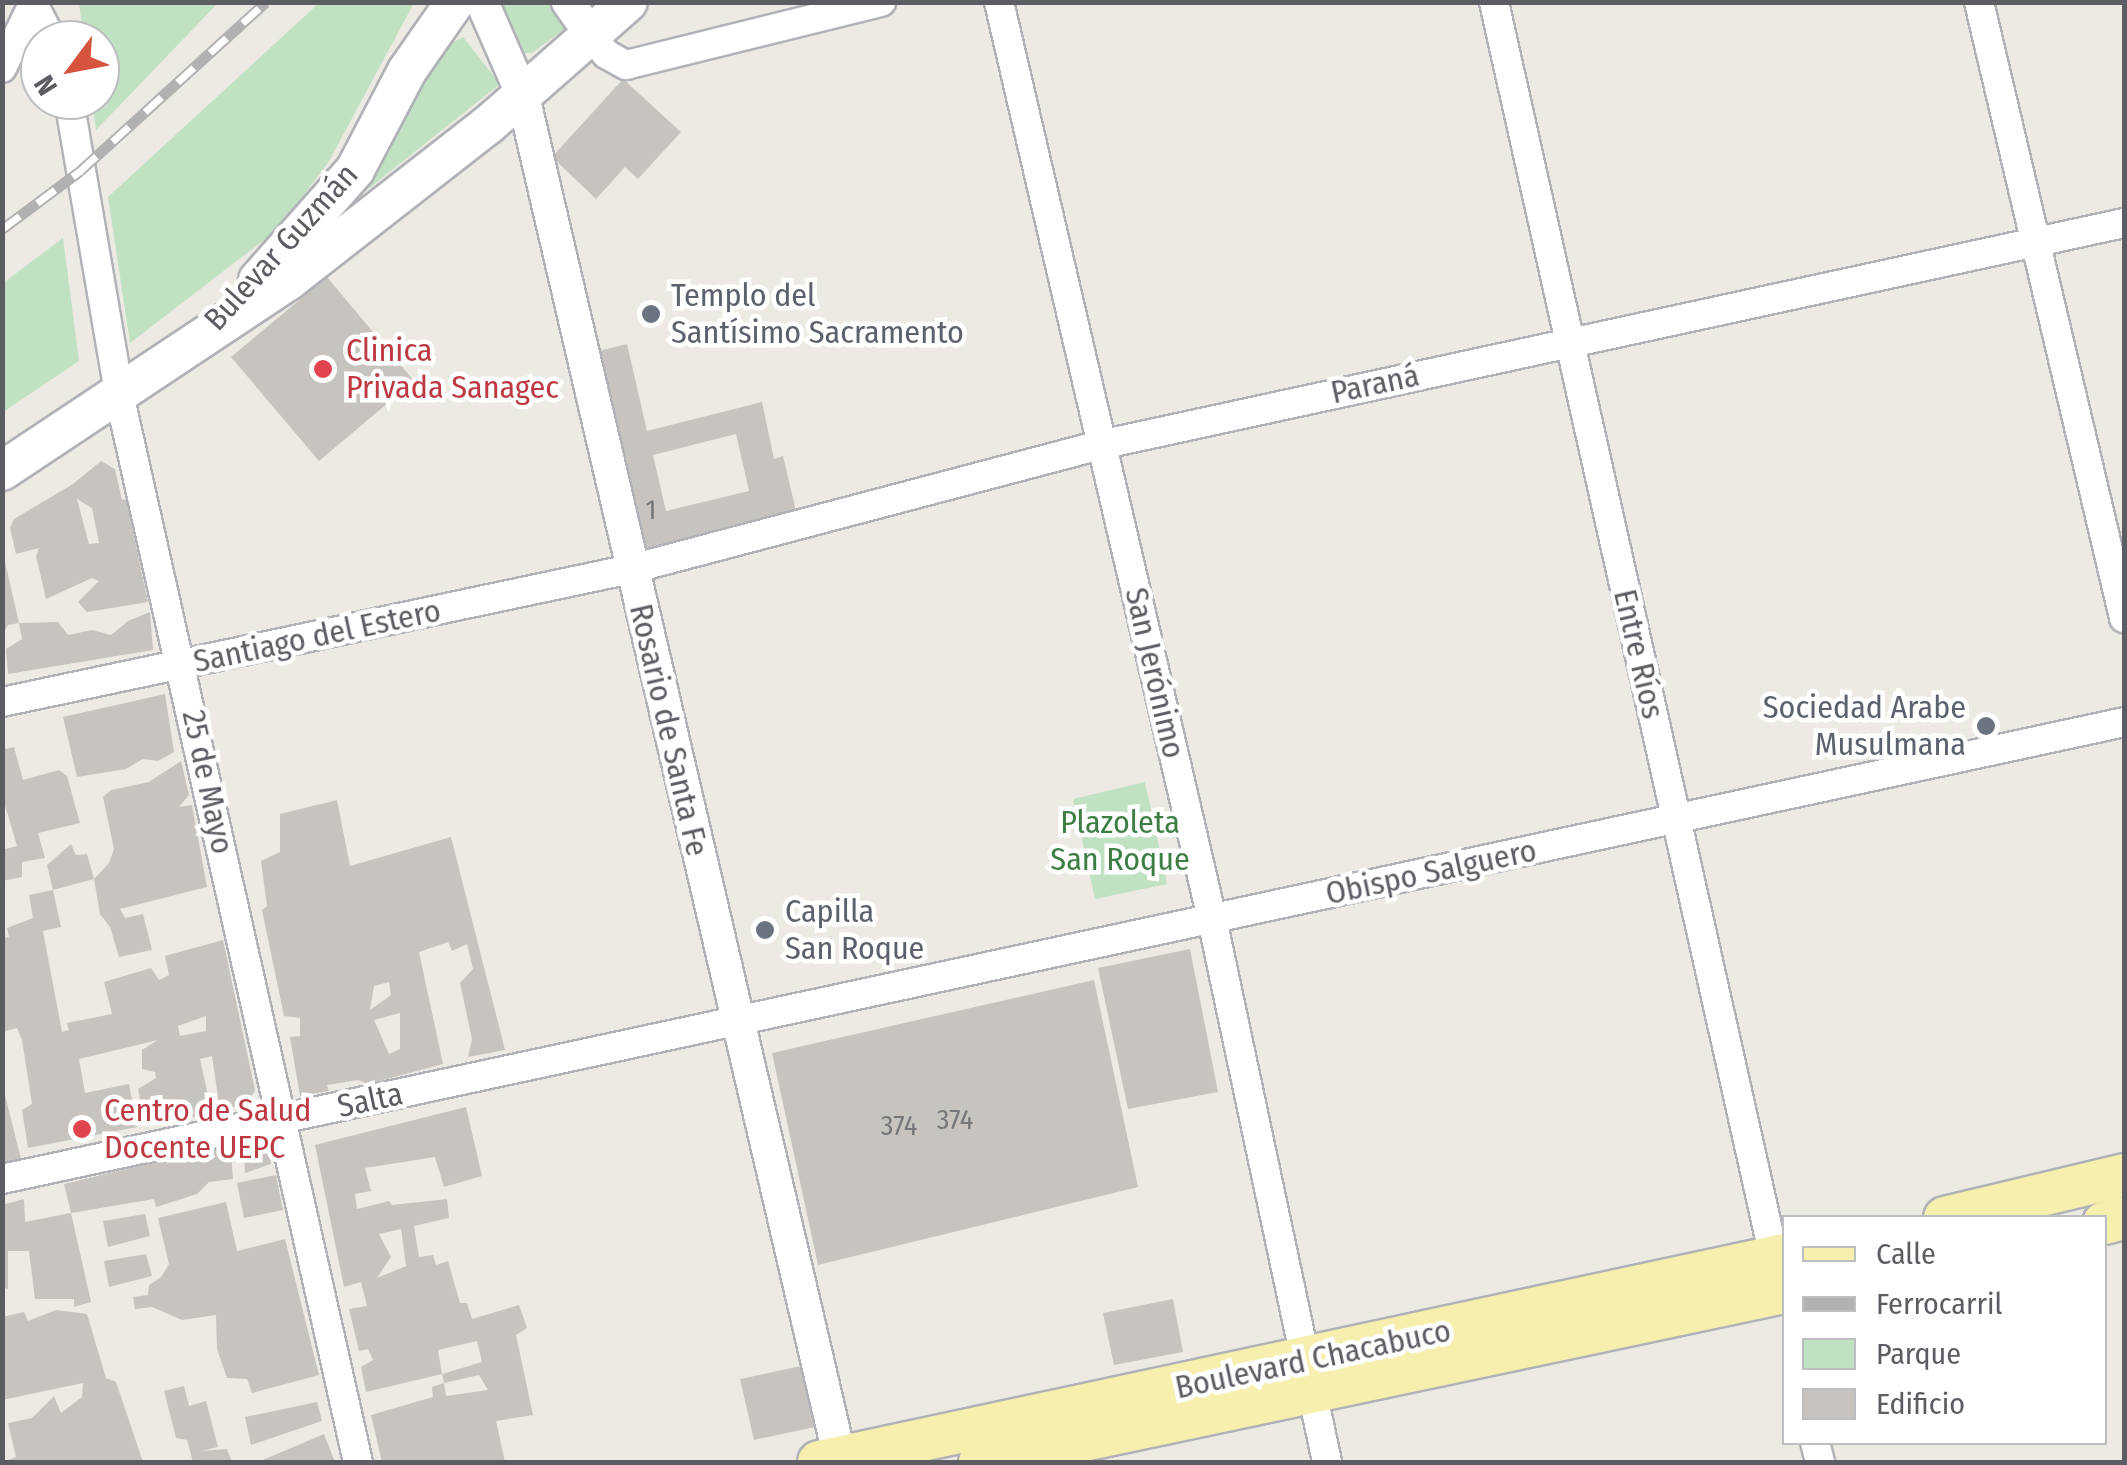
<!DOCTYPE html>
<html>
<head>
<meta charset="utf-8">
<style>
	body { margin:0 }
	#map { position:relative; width:2127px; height:1465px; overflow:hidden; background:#eceae3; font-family:"Fira Sans Condensed",sans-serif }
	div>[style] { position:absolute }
	.green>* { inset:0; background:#c1e1c3 }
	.building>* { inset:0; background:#c7c4c0 }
	.roads { filter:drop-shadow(2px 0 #b0b2b7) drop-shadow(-2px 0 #b0b2b7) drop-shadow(0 2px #b0b2b7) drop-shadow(0 -2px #b0b2b7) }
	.minor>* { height:28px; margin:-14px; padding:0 14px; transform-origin:14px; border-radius:14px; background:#fff }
	.tertiary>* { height:32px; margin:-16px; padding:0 16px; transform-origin:16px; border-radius:16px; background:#fff }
	.secondary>* { height:38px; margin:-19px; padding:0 19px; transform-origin:19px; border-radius:19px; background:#fff }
	.primary>* { height:42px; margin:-21px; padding:0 21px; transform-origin:21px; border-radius:21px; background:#f6efae }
	.rail>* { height:11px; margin-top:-5.5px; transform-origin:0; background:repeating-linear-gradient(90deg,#fff 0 22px,#b1b1b2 0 44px); box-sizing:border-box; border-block:2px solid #b1b1b2 }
	.dots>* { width:28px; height:28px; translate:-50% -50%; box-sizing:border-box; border:5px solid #fff; border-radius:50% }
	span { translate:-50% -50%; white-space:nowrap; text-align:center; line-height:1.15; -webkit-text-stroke:9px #fff; paint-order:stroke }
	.number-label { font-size:28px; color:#76777a }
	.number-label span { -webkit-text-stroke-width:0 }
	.street-label { font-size:32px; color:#5b5d62 }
	.worship-label { font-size:32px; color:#5b616d }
	.left { translate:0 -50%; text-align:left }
	.right { translate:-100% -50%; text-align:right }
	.health-label { font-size:32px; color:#be3a42 }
	.park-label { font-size:32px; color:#3d7e44 }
	.frame { position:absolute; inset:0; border:5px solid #5b5d62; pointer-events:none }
	.legend { position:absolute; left:1782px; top:1215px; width:325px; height:230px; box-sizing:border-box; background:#fff; border:2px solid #bdbec0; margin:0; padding:12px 18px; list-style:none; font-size:30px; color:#5b5d62 }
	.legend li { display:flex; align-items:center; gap:20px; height:50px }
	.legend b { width:50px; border:2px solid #bdbec0 }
	.north { position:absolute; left:20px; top:20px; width:100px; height:100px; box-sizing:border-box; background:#fff; border:2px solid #bdbec0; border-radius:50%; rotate:238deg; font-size:28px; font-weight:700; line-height:40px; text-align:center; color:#5b5d62 }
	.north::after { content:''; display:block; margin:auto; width:35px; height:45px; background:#d6533e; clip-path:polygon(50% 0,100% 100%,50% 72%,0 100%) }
</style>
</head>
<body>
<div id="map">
	<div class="green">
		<i style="clip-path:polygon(79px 3px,79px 2px,218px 3px,96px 130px,92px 100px,100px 100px,100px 40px,84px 40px)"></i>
		<i style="clip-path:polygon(319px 3px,414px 3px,328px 163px,277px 230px,130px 343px,108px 197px)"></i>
		<i style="clip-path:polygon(499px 3px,551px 3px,567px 27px,532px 53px,521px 53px)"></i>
		<i style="clip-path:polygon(463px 37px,500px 84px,348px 205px,445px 47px)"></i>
		<i style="clip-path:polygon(63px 238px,79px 361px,3px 412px,3px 283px)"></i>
		<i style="clip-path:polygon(1145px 782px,1167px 884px,1095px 899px,1073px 799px)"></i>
	</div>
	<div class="building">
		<i style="clip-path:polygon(623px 79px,681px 132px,638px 179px,625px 167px,596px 199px,552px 157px)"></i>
		<i style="clip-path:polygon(327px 277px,414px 381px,319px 461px,231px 357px)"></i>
		<i style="clip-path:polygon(evenodd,627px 344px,647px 431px,762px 402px,774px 459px,783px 456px,796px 511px,650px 549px,639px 543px,595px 352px,627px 344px,736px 434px,749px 491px,666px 511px,653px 455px,736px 434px)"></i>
		<i style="clip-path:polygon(evenodd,101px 461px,115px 469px,122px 500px,126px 499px,148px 602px,87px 612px,78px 602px,99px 581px,92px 578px,46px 599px,36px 556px,39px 548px,16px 554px,10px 528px,14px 519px,73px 484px,101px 461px,77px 499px,92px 508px,99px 543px,89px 544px,77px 499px)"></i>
		<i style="clip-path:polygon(2px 549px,19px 623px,8px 625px,2px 636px)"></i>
		<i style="clip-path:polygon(150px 612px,153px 650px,8px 674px,6px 649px,22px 639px,19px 623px,58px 622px,68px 635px,92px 630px,111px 635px,128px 621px)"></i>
		<i style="clip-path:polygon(165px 694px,174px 752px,158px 761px,143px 759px,126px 769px,77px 777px,63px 717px)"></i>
		<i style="clip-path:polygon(14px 747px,23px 780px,59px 770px,67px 776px,80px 823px,38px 833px,45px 858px,22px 862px,22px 877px,2px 881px,2px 850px,17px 846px,2px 795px,2px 750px)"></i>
		<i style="clip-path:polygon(181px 761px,189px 795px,179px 807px,192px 805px,207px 887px,120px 909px,125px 918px,143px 914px,152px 950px,119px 957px,110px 927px,100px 914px,94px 879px,109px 863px,114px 849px,103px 797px,111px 790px,149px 782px)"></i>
		<i style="clip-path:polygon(evenodd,337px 800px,350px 866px,451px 837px,505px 1050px,468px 1057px,472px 1039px,460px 983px,473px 969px,467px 944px,452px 951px,448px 942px,419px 952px,443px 1064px,368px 1084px,358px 1080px,327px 1085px,329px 1091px,300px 1096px,290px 1037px,300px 1036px,300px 1018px,284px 1016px,262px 910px,267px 906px,261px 861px,280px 852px,280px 814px,337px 800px,389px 982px,391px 995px,370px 1010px,374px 986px,389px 982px,337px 800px,400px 1013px,400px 1049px,389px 1054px,374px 1020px,400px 1013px)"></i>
		<i style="clip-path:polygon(evenodd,71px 844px,76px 855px,87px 854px,94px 879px,53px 890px,61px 927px,43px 931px,62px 1032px,69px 1030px,67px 1023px,112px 1014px,104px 982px,151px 968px,159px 980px,169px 975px,165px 956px,223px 940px,255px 1090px,247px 1104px,220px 1110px,212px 1056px,200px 1059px,212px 1114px,145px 1124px,138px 1089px,156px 1078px,155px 1072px,142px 1069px,142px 1050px,158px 1040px,79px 1059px,85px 1093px,129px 1084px,137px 1127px,28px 1148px,22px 1110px,32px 1104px,22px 1040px,17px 1028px,2px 1032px,2px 938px,9px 937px,7px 928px,33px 918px,29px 895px,53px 890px,47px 865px,71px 844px,206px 1016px,206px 1031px,180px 1036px,178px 1026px,206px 1016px)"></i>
		<i style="clip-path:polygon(1190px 949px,1218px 1092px,1128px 1109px,1098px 968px)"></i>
		<i style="clip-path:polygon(1094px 980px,1138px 1187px,818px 1265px,772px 1053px)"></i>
		<i style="clip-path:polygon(2px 1083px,21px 1159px,2px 1164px)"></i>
		<i style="clip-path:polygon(evenodd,466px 1107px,482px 1176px,444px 1187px,435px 1157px,365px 1168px,371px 1191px,355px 1194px,357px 1209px,389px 1201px,392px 1205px,447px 1199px,449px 1218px,414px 1226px,419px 1257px,433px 1255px,436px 1265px,448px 1261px,460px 1303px,467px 1303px,472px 1319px,519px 1305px,527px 1328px,516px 1335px,533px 1415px,496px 1421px,505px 1462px,382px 1462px,371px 1415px,433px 1397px,432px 1387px,444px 1383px,446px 1396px,488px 1390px,479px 1375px,444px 1383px,442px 1374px,482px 1362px,477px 1341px,438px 1350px,442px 1374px,366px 1392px,361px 1367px,373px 1360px,368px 1349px,359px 1351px,349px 1309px,367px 1306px,361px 1282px,344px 1287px,315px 1145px,466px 1107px,401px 1229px,406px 1266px,377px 1278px,391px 1257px,379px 1234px,401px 1229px)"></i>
		<i style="clip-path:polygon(257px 1145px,268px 1149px,271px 1164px,245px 1173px,244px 1146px)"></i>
		<i style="clip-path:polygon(223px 1146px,243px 1146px,231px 1151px,233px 1179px,209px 1182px,197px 1194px,156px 1207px,154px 1199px,71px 1213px,64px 1184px)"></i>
		<i style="clip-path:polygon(276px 1175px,283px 1210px,244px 1218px,237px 1183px)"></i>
		<i style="clip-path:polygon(24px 1199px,25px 1222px,71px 1213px,91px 1302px,74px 1307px,74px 1299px,35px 1299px,29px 1251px,8px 1251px,8px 1289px,2px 1287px,2px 1205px)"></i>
		<i style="clip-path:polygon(226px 1202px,237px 1251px,285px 1239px,319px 1375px,252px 1393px,247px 1379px,227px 1378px,217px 1349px,216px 1315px,182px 1320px,152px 1307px,135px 1309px,133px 1297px,148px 1295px,149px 1285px,161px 1277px,169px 1264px,158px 1218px)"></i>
		<i style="clip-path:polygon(145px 1214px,150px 1236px,108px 1247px,103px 1221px)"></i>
		<i style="clip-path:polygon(146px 1254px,152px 1276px,109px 1287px,104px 1261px)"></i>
		<i style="clip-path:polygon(1173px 1299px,1183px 1352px,1114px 1365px,1103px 1313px)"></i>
		<i style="clip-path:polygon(56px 1310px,87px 1314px,106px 1378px,116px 1382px,143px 1462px,2px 1462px,16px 1457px,8px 1423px,32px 1418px,54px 1396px,61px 1413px,82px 1397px,83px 1383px,2px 1400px,2px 1317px,24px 1312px,28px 1321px)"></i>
		<i style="clip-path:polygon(801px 1366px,815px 1427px,754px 1440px,740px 1379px)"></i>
		<i style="clip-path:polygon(184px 1386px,189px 1406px,206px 1401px,218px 1447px,201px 1451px,227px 1449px,232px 1462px,193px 1462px,187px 1440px,176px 1438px,164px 1391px)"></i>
		<i style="clip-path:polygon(317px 1402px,322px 1421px,251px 1445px,245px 1417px)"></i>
		<i style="clip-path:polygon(324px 1434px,335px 1462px,258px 1462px)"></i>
	</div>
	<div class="roads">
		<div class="minor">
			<i style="left:32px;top:2px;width:43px;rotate:62.2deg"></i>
			<i style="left:999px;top:2px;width:941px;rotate:76.92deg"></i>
			<i style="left:1212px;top:919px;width:555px;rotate:78.04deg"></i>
			<i style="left:1494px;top:2px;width:1299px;rotate:77.42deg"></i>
			<i style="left:1979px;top:2px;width:633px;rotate:76.75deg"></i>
			<i style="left:590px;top:34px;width:26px;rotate:51deg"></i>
			<i style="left:606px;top:54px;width:23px;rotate:29deg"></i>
			<i style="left:626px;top:65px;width:263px;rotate:-13.9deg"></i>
			<i style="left:2px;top:68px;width:73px;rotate:-64.1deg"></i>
			<i style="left:69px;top:100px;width:298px;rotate:80.3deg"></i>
			<i style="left:119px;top:394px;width:1094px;rotate:77.39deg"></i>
			<i style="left:2px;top:702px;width:643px;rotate:-11.94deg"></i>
			<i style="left:631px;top:569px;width:494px;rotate:-14.8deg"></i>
			<i style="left:1109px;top:443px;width:1039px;rotate:-12.23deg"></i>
			<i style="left:2px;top:1179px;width:2171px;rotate:-12.15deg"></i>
			<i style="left:1815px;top:1442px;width:21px;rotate:76deg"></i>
		</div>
		<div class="tertiary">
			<i style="left:482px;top:2px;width:103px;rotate:66.4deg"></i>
			<i style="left:523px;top:96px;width:1398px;rotate:76.9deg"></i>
			<i style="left:568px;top:2px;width:39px;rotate:55deg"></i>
		</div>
		<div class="secondary">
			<i style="left:258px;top:280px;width:147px;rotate:-48.6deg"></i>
			<i style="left:355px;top:170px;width:112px;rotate:-62.3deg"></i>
			<i style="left:407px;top:71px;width:84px;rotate:-55.2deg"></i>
			<i style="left:2px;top:471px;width:343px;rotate:-33.6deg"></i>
			<i style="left:288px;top:281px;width:254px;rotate:-38deg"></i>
			<i style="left:488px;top:125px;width:186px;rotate:-41.3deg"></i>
		</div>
		<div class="primary">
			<i style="left:1945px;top:1218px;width:184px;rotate:-13.5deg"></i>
			<i style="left:2104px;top:1223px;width:21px;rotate:-14deg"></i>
			<i style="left:819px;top:1462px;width:987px;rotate:-12.11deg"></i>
			<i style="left:980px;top:1462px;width:822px;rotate:-11.94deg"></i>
		</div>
	</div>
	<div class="rail">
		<i style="left:2px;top:229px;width:97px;rotate:-36.6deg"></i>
		<i style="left:80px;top:171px;width:251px;rotate:-42.3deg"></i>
	</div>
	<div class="dots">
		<i style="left:651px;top:314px;background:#6b7280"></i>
		<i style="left:323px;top:369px;background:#e0444e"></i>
		<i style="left:1986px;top:726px;background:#6b7280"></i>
		<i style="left:765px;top:930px;background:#6b7280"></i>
		<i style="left:82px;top:1129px;background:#e0444e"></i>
	</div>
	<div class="number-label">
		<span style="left:651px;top:510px">1</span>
		<span style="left:955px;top:1120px">374</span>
		<span style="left:899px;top:1126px">374</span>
	</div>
	<div class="street-label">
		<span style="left:281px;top:247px;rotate:-48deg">Bulevar Guzmán</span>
		<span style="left:1375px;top:384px;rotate:-12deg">Paraná</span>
		<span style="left:317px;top:636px;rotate:-12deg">Santiago del Estero</span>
		<span style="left:1639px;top:654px;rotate:77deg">Entre Ríos</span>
		<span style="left:1155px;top:673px;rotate:77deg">San Jerónimo</span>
		<span style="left:669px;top:730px;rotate:77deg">Rosario de Santa Fe</span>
		<span style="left:208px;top:782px;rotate:78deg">25 de Mayo</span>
		<span style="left:1431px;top:872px;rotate:-12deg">Obispo Salguero</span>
		<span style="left:370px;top:1100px;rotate:-12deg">Salta</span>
		<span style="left:1313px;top:1359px;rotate:-12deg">Boulevard Chacabuco</span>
	</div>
	<div class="worship-label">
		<span class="left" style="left:671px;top:314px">Templo del<br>Santísimo Sacramento</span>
		<span class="right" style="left:1966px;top:726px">Sociedad Arabe<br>Musulmana</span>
		<span class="left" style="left:785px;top:930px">Capilla<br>San Roque</span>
	</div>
	<div class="health-label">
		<span class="left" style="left:346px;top:369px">Clinica<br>Privada Sanagec</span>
		<span class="left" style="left:104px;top:1129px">Centro de Salud<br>Docente UEPC</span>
	</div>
	<div class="park-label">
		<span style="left:1120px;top:841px">Plazoleta<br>San Roque</span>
	</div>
	<div class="frame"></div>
	<ul class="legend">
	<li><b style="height:12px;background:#f6efae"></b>Calle</li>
	<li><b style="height:12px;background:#b1b1b2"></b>Ferrocarril</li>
	<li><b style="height:28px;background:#c1e1c3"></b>Parque</li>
	<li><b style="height:28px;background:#c7c4c0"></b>Edificio</li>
	</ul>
	<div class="north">N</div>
</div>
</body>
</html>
